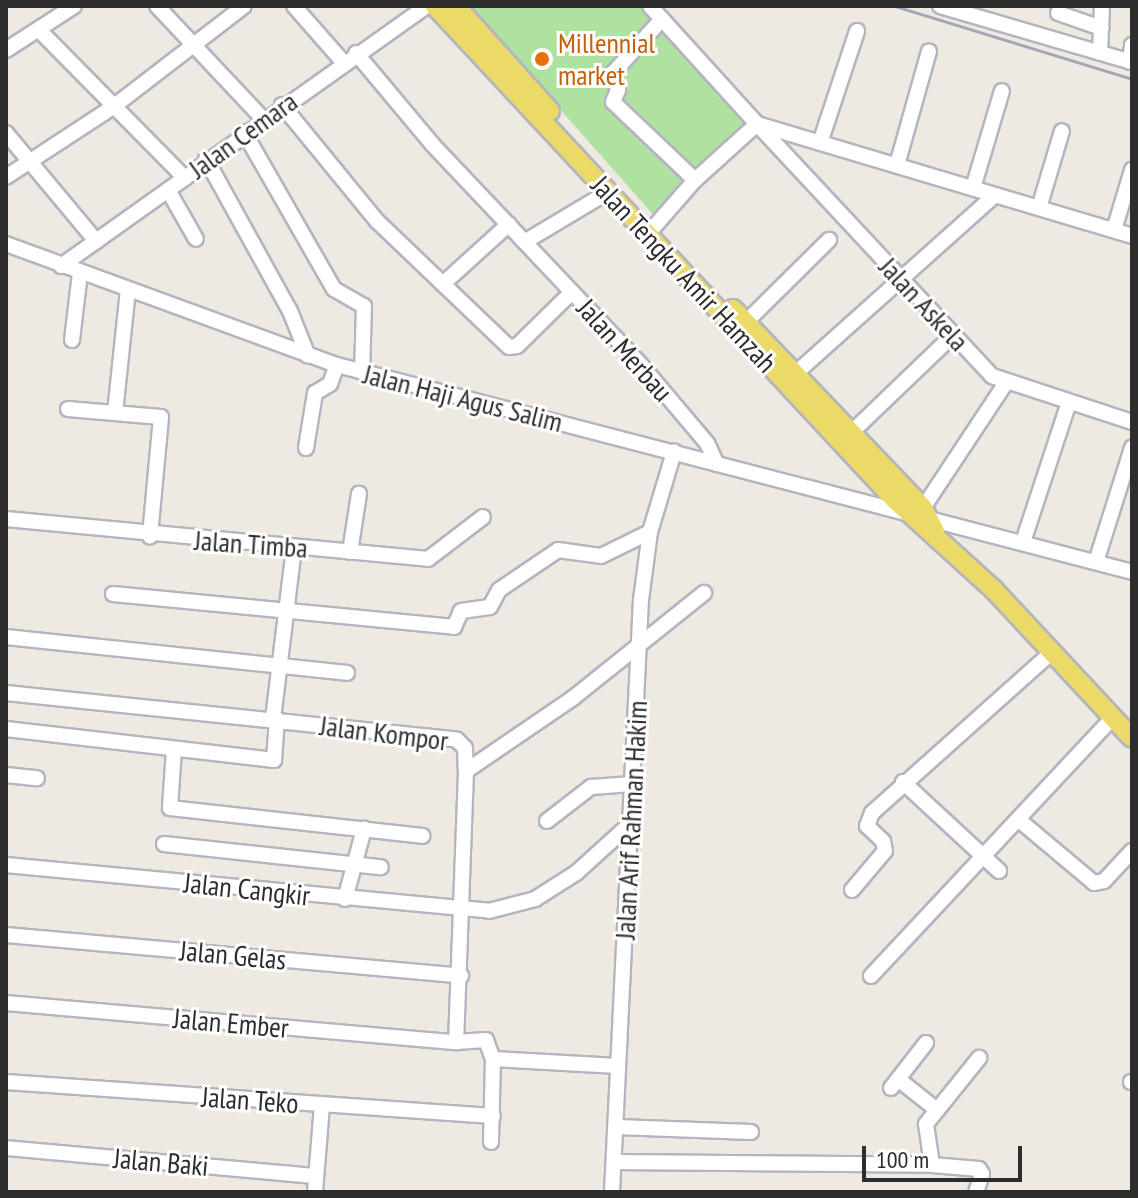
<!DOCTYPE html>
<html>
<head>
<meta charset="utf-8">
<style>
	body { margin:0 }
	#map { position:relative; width:1138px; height:1198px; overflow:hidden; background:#eee9e1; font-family:"PT Sans Narrow",sans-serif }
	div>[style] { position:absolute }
	.green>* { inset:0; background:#afe1a0 }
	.roads { filter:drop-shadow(2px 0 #b4b5c0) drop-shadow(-2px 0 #b4b5c0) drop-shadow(0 2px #b4b5c0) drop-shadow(0 -2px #b4b5c0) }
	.minor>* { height:14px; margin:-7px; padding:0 7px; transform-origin:7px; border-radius:7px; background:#fff }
	.major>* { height:18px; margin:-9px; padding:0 9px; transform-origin:9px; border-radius:9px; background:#ebda68 }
	.rail>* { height:3px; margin:-1.5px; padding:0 1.5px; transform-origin:1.5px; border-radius:1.5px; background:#a3a4b6 }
	.dots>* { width:22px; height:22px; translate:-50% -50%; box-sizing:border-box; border:4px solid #fff; border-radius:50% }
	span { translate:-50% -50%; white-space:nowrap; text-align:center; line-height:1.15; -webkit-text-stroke:6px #fff; paint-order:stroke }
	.food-label { font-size:28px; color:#c56008 }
	.left { translate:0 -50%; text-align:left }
	.street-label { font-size:28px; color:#2d2d2d }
	.frame { position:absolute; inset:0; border:8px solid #2d2d2d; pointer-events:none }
	.scale { position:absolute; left:862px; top:1146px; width:160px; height:36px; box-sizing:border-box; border:4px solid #2d2d2d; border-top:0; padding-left:10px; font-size:24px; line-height:28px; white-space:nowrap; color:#2d2d2d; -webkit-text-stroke:6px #fff; paint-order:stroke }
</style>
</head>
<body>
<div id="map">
	<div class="green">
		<i style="clip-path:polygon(469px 6px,639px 6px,745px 125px,657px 219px)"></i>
	</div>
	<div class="roads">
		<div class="minor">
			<i style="left:157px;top:6px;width:155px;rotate:46.8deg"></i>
			<i style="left:294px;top:6px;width:74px;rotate:48.8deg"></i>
			<i style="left:650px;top:6px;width:159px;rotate:47.8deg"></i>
			<i style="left:757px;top:124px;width:391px;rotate:16.6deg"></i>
			<i style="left:940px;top:6px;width:200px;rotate:16.3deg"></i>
			<i style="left:1058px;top:13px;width:46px;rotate:19.2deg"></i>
			<i style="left:662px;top:19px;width:73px;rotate:132.2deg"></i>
			<i style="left:613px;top:73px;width:18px;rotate:74deg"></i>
			<i style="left:618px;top:90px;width:13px;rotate:113deg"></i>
			<i style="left:613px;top:102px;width:113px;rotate:43.6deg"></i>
			<i style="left:39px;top:30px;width:208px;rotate:45.4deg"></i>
			<i style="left:6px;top:50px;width:81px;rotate:-32.9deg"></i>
			<i style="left:356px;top:53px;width:119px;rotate:50.1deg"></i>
			<i style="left:432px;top:144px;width:304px;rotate:46.6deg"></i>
			<i style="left:641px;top:365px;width:102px;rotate:49.8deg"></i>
			<i style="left:707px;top:443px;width:23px;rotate:65deg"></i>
			<i style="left:1100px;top:53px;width:47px;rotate:-87.6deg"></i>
			<i style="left:1130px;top:62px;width:17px;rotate:-83deg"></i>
			<i style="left:282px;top:105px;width:150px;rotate:50.7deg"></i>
			<i style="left:377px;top:221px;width:182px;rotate:43.7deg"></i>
			<i style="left:509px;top:347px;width:8px;rotate:-7deg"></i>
			<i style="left:517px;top:346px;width:77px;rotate:-44.5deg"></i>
			<i style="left:244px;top:132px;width:181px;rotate:60.2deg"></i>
			<i style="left:334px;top:289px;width:34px;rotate:30deg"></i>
			<i style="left:364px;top:306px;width:66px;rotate:91.7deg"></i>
			<i style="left:6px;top:133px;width:141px;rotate:50.2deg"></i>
			<i style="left:820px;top:143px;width:118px;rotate:-71.7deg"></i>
			<i style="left:206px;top:159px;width:174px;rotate:61.1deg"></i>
			<i style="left:290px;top:311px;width:48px;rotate:68.2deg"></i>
			<i style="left:897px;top:165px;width:118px;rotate:-74.3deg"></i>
			<i style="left:6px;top:177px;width:128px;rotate:-33.2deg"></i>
			<i style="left:113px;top:107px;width:165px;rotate:-37.6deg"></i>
			<i style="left:973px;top:188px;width:101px;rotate:-73.4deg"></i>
			<i style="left:168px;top:190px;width:56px;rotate:60.3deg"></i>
			<i style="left:1039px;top:208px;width:80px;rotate:-73.4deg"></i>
			<i style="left:1114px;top:230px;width:63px;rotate:-73.3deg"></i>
			<i style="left:647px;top:235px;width:73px;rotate:-48.9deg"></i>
			<i style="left:695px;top:180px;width:84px;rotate:-42.1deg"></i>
			<i style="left:757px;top:124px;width:345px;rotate:47deg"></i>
			<i style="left:992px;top:376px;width:147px;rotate:18.2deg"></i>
			<i style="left:526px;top:241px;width:96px;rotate:-30.9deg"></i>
			<i style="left:6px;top:244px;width:352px;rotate:20.1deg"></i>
			<i style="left:337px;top:365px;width:822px;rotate:14.59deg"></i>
			<i style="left:61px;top:266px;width:449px;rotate:-35.4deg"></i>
			<i style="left:445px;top:282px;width:86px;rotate:-42.2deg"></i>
			<i style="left:746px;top:322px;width:117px;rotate:-44.7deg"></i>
			<i style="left:72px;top:340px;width:67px;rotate:-83.2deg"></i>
			<i style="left:796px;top:373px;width:267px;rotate:-41.8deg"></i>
			<i style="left:68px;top:409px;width:93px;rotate:4.9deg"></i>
			<i style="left:161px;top:417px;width:120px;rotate:95.3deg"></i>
			<i style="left:115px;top:413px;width:124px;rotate:-84deg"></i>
			<i style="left:852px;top:432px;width:137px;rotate:-43.8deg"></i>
			<i style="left:306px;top:448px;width:56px;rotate:-80.7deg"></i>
			<i style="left:315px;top:393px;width:17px;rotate:-31deg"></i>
			<i style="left:330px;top:384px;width:20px;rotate:-70deg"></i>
			<i style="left:923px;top:508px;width:149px;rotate:-56.5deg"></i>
			<i style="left:6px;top:519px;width:424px;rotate:5.4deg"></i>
			<i style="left:428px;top:559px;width:69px;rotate:-37.4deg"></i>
			<i style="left:1023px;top:542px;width:144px;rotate:-71.8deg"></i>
			<i style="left:350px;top:552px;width:59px;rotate:-81.2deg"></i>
			<i style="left:1096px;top:562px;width:120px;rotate:-72.5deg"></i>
			<i style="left:113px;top:594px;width:343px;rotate:5.5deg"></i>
			<i style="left:454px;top:627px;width:17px;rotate:-66deg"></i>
			<i style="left:461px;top:611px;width:29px;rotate:-8deg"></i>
			<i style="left:490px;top:607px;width:19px;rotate:-62deg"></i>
			<i style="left:499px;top:590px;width:71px;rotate:-34.1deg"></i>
			<i style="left:558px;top:550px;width:43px;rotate:7.9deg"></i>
			<i style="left:601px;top:556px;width:55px;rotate:-26.1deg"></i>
			<i style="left:6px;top:637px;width:343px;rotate:6deg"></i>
			<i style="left:6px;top:693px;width:453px;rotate:5.9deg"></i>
			<i style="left:457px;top:740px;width:11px;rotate:45deg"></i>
			<i style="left:465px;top:748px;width:23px;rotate:88deg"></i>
			<i style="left:466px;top:771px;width:271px;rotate:92.1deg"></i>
			<i style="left:273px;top:719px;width:173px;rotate:-83deg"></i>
			<i style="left:6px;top:729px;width:270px;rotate:6.6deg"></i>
			<i style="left:274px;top:760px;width:41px;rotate:-85.8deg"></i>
			<i style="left:174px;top:749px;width:59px;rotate:93.9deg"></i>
			<i style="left:170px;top:808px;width:254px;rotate:6.3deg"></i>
			<i style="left:466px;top:771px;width:130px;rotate:-34.3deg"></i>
			<i style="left:573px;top:698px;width:168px;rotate:-38.7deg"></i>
			<i style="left:6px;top:775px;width:31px;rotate:6deg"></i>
			<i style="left:903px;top:782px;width:131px;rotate:42.8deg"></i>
			<i style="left:1019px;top:820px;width:98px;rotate:40deg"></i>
			<i style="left:1094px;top:883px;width:10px;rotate:-11deg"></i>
			<i style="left:1104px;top:881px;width:41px;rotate:-47deg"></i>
			<i style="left:547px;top:821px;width:56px;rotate:-37.7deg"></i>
			<i style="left:591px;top:787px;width:41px;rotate:-4.2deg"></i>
			<i style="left:164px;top:844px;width:218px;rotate:6.1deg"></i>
			<i style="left:6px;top:865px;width:485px;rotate:5.4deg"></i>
			<i style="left:489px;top:911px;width:48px;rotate:-14.6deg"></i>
			<i style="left:535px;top:899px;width:49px;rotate:-32.4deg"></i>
			<i style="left:576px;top:873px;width:73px;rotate:-42.2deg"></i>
			<i style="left:852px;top:890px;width:51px;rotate:-49.8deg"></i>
			<i style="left:885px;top:851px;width:10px;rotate:-101deg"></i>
			<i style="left:883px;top:841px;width:22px;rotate:-137deg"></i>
			<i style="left:867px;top:826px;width:14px;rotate:-69deg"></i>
			<i style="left:872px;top:813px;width:241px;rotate:-41.8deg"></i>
			<i style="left:345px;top:899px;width:73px;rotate:-74.8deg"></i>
			<i style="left:6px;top:935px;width:457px;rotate:5.1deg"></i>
			<i style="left:871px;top:976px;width:354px;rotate:-46.9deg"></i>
			<i style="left:6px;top:1003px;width:452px;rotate:5deg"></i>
			<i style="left:456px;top:1042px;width:30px;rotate:-4deg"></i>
			<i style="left:486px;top:1040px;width:20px;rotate:70deg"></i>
			<i style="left:493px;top:1059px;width:83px;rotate:91.4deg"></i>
			<i style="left:493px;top:1059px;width:125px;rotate:3.2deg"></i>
			<i style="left:898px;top:1079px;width:50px;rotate:38.5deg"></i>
			<i style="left:6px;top:1082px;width:488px;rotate:4deg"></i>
			<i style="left:1131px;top:1082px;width:1px"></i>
			<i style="left:891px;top:1088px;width:57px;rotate:-52.1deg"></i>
			<i style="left:617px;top:1127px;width:134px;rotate:2.1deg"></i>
			<i style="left:6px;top:1148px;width:311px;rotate:5.2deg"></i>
			<i style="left:614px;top:1162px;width:318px;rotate:0.5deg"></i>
			<i style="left:932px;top:1165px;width:47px;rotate:4.9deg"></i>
			<i style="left:979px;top:1169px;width:6px;rotate:59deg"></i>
			<i style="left:982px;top:1174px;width:19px;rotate:108deg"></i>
			<i style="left:932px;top:1165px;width:41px;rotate:-98.3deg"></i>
			<i style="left:926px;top:1124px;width:85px;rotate:-51.2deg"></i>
			<i style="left:315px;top:1192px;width:87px;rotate:-85.4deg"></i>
			<i style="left:612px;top:1192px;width:593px;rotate:-87.2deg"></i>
			<i style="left:641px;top:600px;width:69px;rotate:-82.5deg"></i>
			<i style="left:650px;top:532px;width:84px;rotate:-73.3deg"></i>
		</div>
		<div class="major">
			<i style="left:435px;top:6px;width:676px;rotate:47.04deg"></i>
			<i style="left:896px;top:501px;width:132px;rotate:42.2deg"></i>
			<i style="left:994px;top:590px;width:202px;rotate:47deg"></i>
			<i style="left:456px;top:6px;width:141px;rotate:48.2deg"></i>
			<i style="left:733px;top:309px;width:275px;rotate:46.3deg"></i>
			<i style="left:923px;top:508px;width:27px;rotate:63deg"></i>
		</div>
	</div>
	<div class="rail">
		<i style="left:895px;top:6px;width:248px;rotate:17.1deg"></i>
	</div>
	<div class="dots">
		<i style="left:542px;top:59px;background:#e8710a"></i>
	</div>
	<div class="food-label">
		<span class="left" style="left:558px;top:59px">Millennial<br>market</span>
	</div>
	<div class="street-label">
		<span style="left:243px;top:135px;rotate:-36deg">Jalan Cemara</span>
		<span style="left:684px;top:274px;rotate:47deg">Jalan Tengku Amir Hamzah</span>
		<span style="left:924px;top:304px;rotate:47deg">Jalan Askela</span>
		<span style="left:625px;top:350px;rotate:48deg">Jalan Merbau</span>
		<span style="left:463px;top:398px;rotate:14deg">Jalan Haji Agus Salim</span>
		<span style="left:251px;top:544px;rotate:4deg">Jalan Timba</span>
		<span style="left:384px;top:733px;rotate:7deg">Jalan Kompor</span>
		<span style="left:631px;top:820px;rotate:-87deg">Jalan Arif Rahman Hakim</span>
		<span style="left:247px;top:889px;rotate:6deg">Jalan Cangkir</span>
		<span style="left:233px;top:955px;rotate:5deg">Jalan Gelas</span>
		<span style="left:231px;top:1023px;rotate:5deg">Jalan Ember</span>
		<span style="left:250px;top:1100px;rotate:4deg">Jalan Teko</span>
		<span style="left:161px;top:1162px;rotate:5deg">Jalan Baki</span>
	</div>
	<div class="frame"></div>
	<div class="scale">100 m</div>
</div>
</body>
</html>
